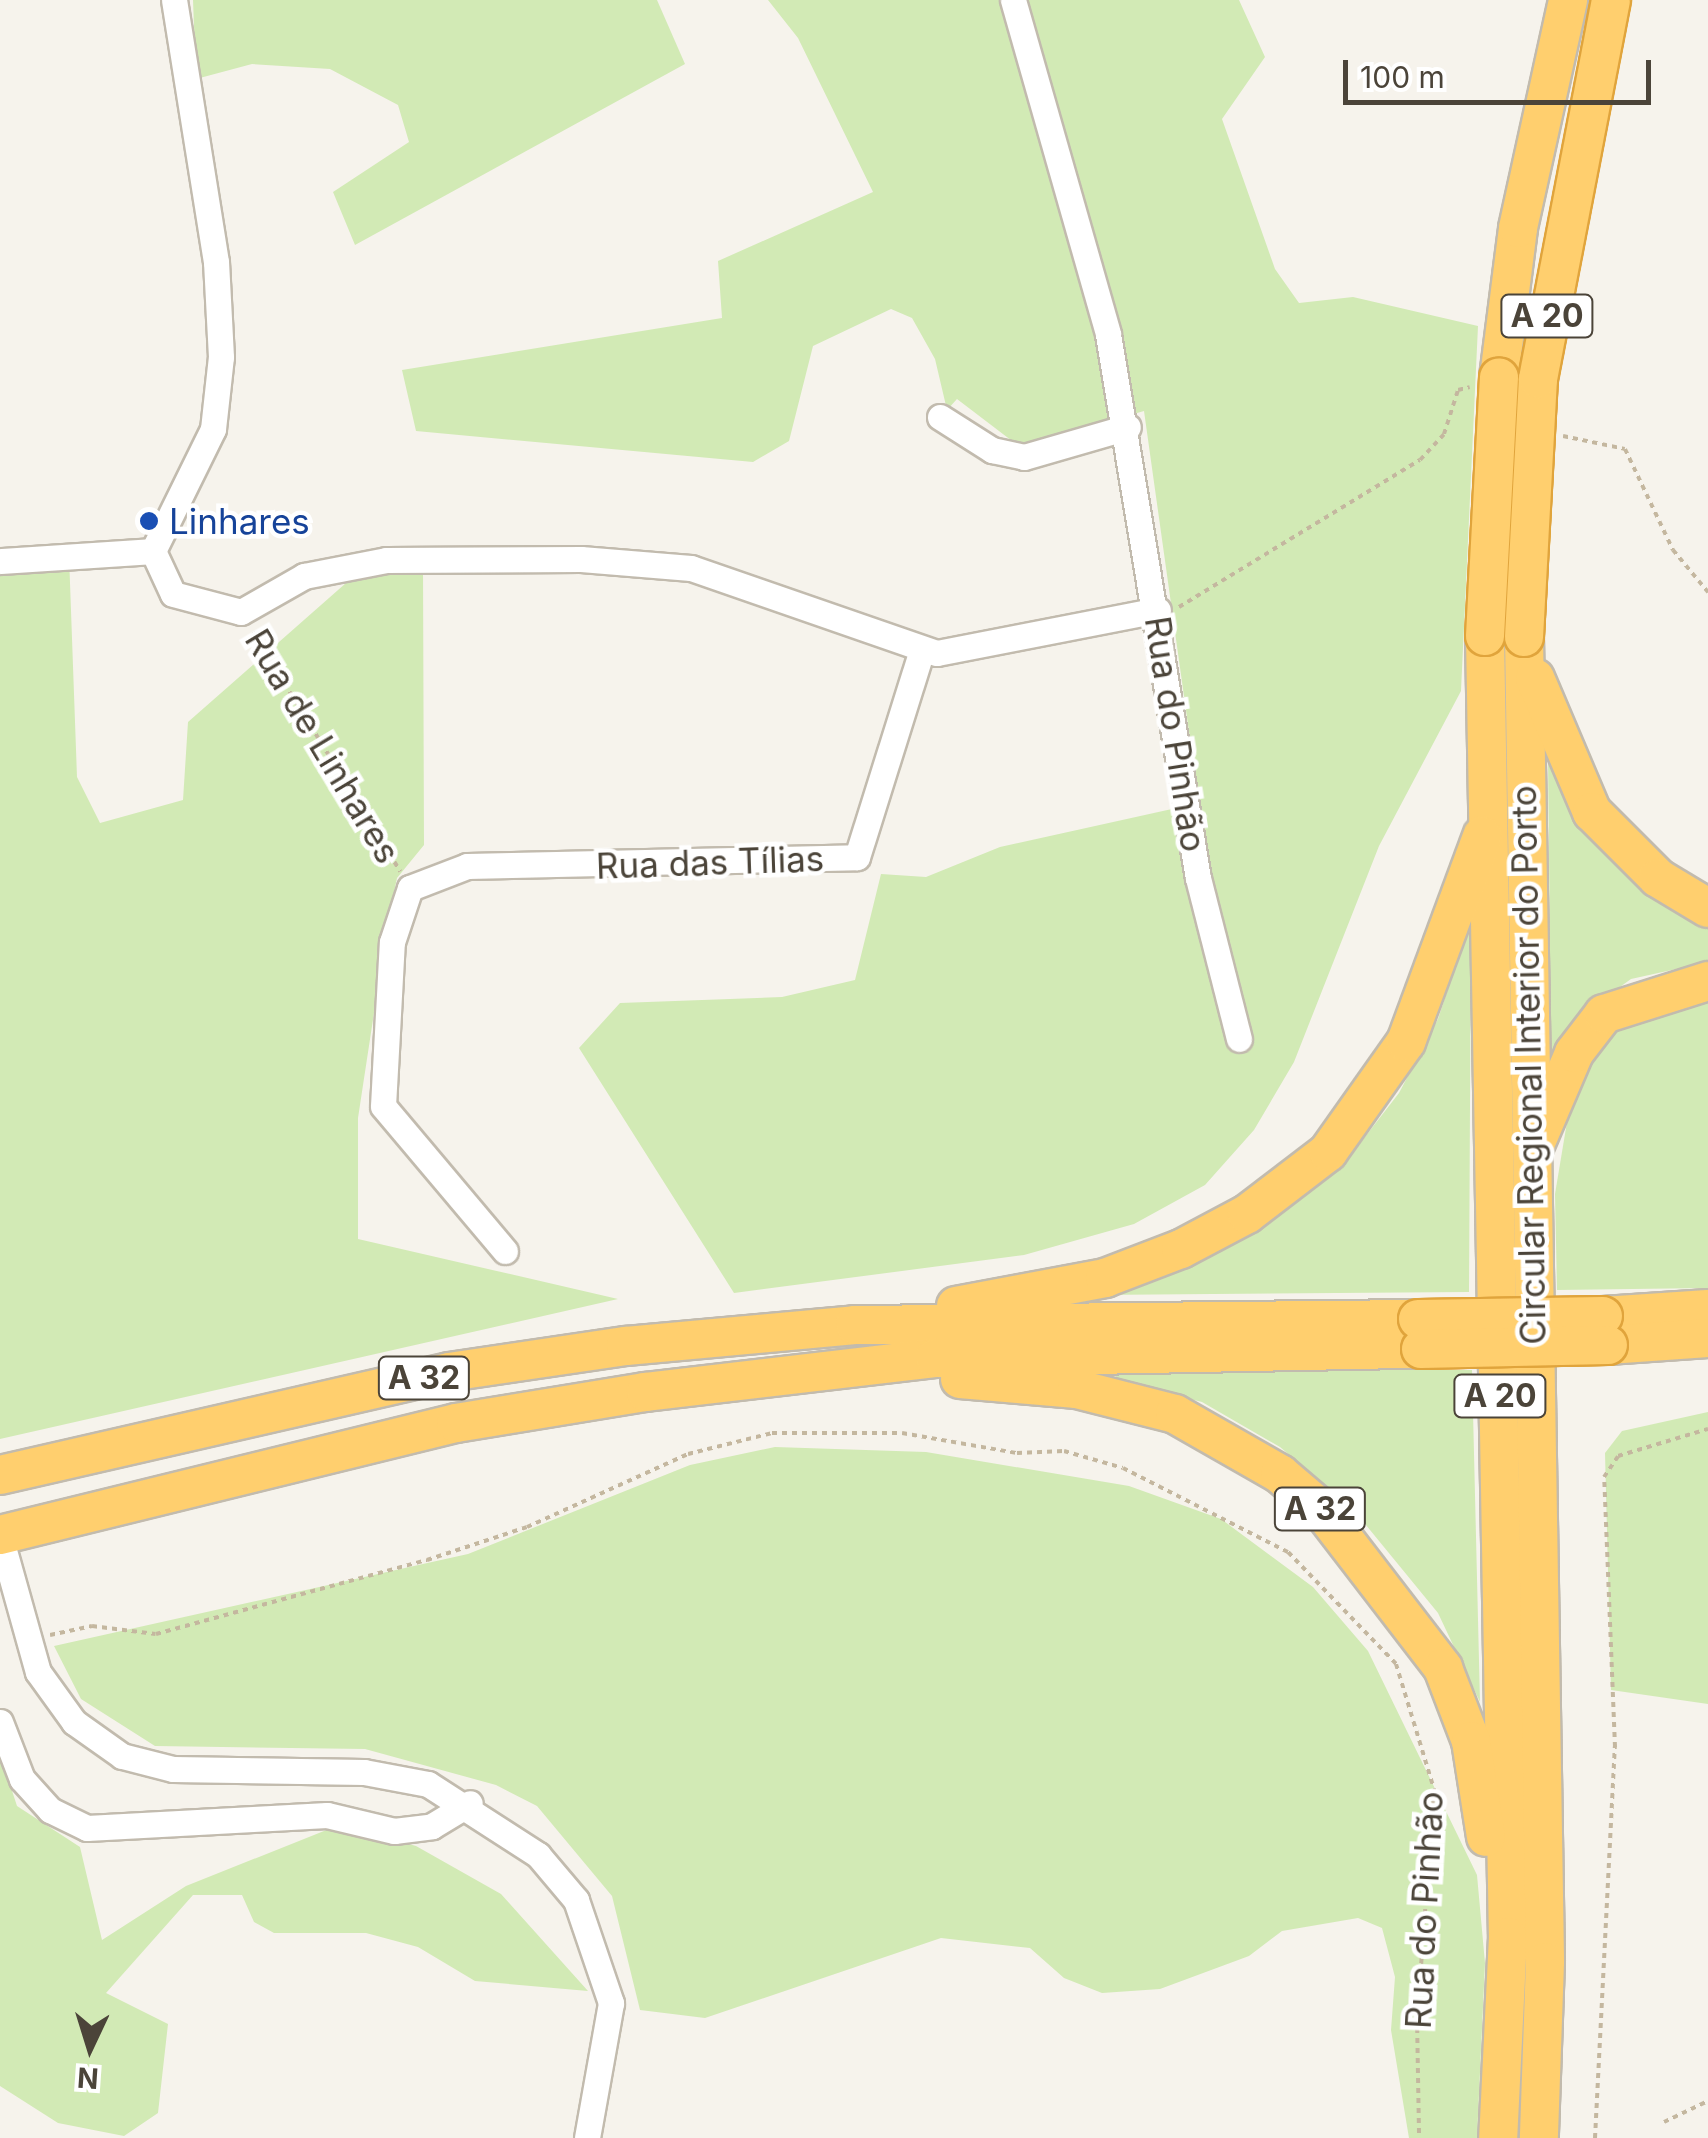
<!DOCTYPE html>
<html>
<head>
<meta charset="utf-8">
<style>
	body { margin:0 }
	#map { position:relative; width:1708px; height:2138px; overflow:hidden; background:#f6f3ec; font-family:Inter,sans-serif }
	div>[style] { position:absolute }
	.green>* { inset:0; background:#d2eab5 }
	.path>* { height:4px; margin-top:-2px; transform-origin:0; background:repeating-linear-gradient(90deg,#c4b79f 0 5px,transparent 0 10px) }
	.roads { filter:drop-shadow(2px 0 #c2bbae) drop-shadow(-2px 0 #c2bbae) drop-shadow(0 2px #c2bbae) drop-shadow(0 -2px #c2bbae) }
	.minor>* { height:25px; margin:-12.5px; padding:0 12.5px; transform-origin:12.5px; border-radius:12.5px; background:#fff }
	.highway>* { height:38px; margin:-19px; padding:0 19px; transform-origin:19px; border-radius:19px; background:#ffcf6e }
	.bridges { filter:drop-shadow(2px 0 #e0a43c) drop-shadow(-2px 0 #e0a43c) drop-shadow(0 2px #e0a43c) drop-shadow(0 -2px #e0a43c) }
	.highway-bridge>* { height:38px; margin:-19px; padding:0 19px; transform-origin:19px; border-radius:19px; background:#ffcf6e }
	.dots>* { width:28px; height:28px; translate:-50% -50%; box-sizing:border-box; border:5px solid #fff; border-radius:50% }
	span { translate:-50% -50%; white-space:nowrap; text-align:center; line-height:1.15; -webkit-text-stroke:9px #fff; paint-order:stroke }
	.shield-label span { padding:2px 8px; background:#fff; border:2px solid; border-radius:8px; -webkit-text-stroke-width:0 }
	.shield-label { font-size:32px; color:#4b4439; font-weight:700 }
	.transit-label { font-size:35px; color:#164399 }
	.left { translate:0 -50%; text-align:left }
	.street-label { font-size:35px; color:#4b4439 }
	.north { position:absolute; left:40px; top:1998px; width:100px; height:100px; -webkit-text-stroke:8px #fff; paint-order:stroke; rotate:184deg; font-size:28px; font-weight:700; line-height:40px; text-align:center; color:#4b4439 }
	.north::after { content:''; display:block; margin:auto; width:35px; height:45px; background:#4b4439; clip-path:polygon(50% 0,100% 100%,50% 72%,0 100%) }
	.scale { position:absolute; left:1343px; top:60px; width:308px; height:45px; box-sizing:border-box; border:5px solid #4b4439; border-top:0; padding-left:12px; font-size:30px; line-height:35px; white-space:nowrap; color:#4b4439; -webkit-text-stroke:8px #fff; paint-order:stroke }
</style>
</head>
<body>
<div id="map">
	<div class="green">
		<i style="clip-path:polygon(193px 0,657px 0,685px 64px,355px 245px,333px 192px,409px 142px,398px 105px,330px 69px,252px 64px,196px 79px)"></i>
		<i style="clip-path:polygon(768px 0,1239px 0,1265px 57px,1222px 119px,1275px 269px,1299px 303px,1353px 297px,1478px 326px,1461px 691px,1379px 846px,1294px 1062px,1254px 1130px,1205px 1185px,1134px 1224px,1024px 1255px,734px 1293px,579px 1048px,620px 1003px,782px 997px,855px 980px,881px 874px,926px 877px,1000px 847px,1199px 803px,1144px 411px,1020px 447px,957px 399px,947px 410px,935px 359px,912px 318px,891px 309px,813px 346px,789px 441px,753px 462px,416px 431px,402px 370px,722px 318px,718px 261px,873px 192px,798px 38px)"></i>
		<i style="clip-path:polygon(69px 555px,77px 777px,100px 823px,183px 800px,188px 722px,346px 583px,423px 566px,424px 845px,397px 878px,388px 921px,358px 1118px,358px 1239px,618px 1299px,0 1439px,0 565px)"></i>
		<i style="clip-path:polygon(1548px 759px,1585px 816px,1708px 917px,1708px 962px,1631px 979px,1578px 1017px,1551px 1052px)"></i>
		<i style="clip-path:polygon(1471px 919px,1469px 1292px,1094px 1295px,1259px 1220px,1344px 1164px,1399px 1093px,1438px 1019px)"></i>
		<i style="clip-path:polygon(1708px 997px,1708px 1288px,1557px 1290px,1555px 1194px,1571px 1098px,1595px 1053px,1627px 1021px)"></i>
		<i style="clip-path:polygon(1115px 1370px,1472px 1370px,1480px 1702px,1438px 1613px,1352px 1508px,1280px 1447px,1202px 1402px,1116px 1380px)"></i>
		<i style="clip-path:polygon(1708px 1412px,1708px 1704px,1611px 1690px,1605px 1453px,1622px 1431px)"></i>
		<i style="clip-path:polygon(775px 1447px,926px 1452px,1129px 1486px,1221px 1519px,1313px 1587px,1368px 1651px,1477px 1875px,1485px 1963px,1477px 2138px,1409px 2138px,1391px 2030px,1395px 1977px,1382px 1928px,1358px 1918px,1282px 1931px,1249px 1956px,1160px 1989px,1102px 1993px,1064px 1978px,1030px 1948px,941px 1938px,705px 2018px,640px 2010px,612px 1896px,537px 1806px,496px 1785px,365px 1749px,155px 1746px,81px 1699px,54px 1646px,468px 1554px,690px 1465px)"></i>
		<i style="clip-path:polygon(0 1754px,17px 1806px,80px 1847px,102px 1940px,186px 1886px,339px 1825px,416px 1846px,501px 1894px,588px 1991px,475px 1981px,418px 1947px,366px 1933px,274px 1933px,254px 1922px,242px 1895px,193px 1895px,106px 1993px,168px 2024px,158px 2113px,124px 2136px,58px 2123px,0 2086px)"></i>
	</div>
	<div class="path">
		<i style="left:1563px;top:436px;width:63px;rotate:11.8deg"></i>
		<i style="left:1625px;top:449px;width:112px;rotate:64.6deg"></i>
		<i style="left:1673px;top:550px;width:55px;rotate:50.2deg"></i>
		<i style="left:1179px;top:607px;width:282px;rotate:-31.4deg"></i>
		<i style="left:1420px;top:460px;width:35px;rotate:-47deg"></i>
		<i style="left:1444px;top:434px;width:46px;rotate:-72.3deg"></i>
		<i style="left:1458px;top:390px;width:12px;rotate:-14deg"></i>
		<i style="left:253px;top:632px;width:281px;rotate:58.4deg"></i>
		<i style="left:50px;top:1635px;width:43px;rotate:-12.1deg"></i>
		<i style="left:92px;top:1626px;width:64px;rotate:7.1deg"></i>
		<i style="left:156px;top:1634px;width:281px;rotate:-15.3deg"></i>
		<i style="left:427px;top:1560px;width:105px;rotate:-18.3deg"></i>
		<i style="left:527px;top:1527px;width:177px;rotate:-24.4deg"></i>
		<i style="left:688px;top:1454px;width:87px;rotate:-14deg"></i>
		<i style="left:772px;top:1433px;width:130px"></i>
		<i style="left:902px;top:1433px;width:117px;rotate:9.9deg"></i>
		<i style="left:1017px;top:1453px;width:47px;rotate:-2.4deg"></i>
		<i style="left:1064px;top:1451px;width:61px;rotate:16.1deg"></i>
		<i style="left:1123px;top:1468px;width:185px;rotate:27deg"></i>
		<i style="left:1288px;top:1552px;width:156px;rotate:46deg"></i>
		<i style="left:1396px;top:1664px;width:131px;rotate:73.1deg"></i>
		<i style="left:1434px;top:1789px;width:230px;rotate:94.2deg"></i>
		<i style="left:1417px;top:2018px;width:120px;rotate:89deg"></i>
		<i style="left:1664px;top:2122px;width:49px;rotate:-25.5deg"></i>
		<i style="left:1595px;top:2138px;width:392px;rotate:-87.1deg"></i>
		<i style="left:1615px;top:1747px;width:270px;rotate:-92.3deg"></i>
		<i style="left:1604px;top:1477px;width:25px;rotate:-56deg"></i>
		<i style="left:1618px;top:1456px;width:94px;rotate:-16.7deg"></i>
	</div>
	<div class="roads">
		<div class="minor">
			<i style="left:1013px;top:0;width:347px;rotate:74.1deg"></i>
			<i style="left:1108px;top:334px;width:551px;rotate:80.61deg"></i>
			<i style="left:1198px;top:878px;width:166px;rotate:75.7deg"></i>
			<i style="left:940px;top:417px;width:62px;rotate:32.4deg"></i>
			<i style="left:992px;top:450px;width:33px;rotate:12deg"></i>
			<i style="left:1024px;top:457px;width:108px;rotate:-16.1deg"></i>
			<i style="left:153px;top:551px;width:47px;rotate:65.1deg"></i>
			<i style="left:173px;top:594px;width:70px;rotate:14.8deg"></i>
			<i style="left:241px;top:612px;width:73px;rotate:-29.7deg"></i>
			<i style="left:304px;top:576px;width:84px;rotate:-11deg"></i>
			<i style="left:386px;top:560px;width:195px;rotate:-0.3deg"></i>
			<i style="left:581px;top:559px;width:110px;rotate:4.7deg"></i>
			<i style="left:691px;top:568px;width:260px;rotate:19.1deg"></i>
			<i style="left:937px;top:653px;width:225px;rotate:-11deg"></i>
			<i style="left:153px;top:551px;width:136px;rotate:-63.8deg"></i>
			<i style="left:213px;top:429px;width:72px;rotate:-83.7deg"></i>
			<i style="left:221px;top:357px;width:95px;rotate:-93deg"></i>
			<i style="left:216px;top:262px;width:265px;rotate:-99.1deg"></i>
			<i style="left:0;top:561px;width:153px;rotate:-3.7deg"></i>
			<i style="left:505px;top:1251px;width:189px;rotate:-130.1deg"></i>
			<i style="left:383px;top:1106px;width:164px;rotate:-86.9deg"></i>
			<i style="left:392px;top:942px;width:57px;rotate:-71.6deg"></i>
			<i style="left:410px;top:888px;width:61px;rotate:-21.1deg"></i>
			<i style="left:467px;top:866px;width:390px;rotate:-1.3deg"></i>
			<i style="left:857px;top:857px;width:217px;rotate:-72.6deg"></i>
			<i style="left:0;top:1536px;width:141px;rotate:74.4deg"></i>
			<i style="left:38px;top:1672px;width:62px;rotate:54.2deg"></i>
			<i style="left:74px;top:1722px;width:59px;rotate:35.3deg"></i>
			<i style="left:122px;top:1756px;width:53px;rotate:14.3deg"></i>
			<i style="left:173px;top:1769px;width:191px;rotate:0.9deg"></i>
			<i style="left:364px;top:1772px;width:65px;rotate:10.6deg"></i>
			<i style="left:428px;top:1784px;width:131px;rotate:32.8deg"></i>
			<i style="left:538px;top:1855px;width:59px;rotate:49.8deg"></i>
			<i style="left:576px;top:1900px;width:109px;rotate:71.2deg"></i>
			<i style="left:611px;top:2003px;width:137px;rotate:100.1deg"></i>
			<i style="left:0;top:1722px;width:61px;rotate:68.9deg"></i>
			<i style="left:22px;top:1779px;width:42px;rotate:47.9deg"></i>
			<i style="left:50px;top:1810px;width:41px;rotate:25.9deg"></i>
			<i style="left:87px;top:1828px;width:240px;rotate:-3.1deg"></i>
			<i style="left:327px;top:1815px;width:69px;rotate:13.4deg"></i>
			<i style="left:394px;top:1831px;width:38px;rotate:-7deg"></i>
			<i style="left:432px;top:1826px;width:44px;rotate:-31.2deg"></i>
		</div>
		<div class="highway">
			<i style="left:1499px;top:377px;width:150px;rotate:-82.7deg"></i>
			<i style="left:1518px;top:228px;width:233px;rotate:-77.6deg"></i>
			<i style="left:1485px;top:636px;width:1301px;rotate:88.99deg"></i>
			<i style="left:1508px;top:1937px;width:201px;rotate:92.8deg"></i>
			<i style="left:1524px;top:637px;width:1325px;rotate:89.09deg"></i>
			<i style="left:1545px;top:1962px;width:176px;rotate:92deg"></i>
			<i style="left:1535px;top:678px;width:146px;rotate:67deg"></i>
			<i style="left:1592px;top:812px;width:93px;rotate:45deg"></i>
			<i style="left:1658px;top:878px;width:58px;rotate:31deg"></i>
			<i style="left:1534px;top:1147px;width:102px;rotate:-66.9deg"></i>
			<i style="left:1574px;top:1053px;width:49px;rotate:-52.4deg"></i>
			<i style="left:1604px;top:1014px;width:109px;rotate:-17.6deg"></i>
			<i style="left:956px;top:1306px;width:152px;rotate:-10.6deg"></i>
			<i style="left:1105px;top:1278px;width:81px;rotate:-20.9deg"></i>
			<i style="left:1181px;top:1249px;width:75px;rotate:-27.9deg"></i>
			<i style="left:1247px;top:1214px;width:102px;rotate:-37.4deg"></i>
			<i style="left:1328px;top:1152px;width:135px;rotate:-54.7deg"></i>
			<i style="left:1406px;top:1042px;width:220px;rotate:-69.7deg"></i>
			<i style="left:1603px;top:1316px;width:105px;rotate:-3.8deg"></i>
			<i style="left:1608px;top:1345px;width:100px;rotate:-4deg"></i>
			<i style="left:960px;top:1379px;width:117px;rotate:4.9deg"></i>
			<i style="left:1077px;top:1389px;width:101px;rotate:14.3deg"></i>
			<i style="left:1175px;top:1414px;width:121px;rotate:29.7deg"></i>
			<i style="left:1280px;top:1474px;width:52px;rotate:40.4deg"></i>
			<i style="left:1320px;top:1508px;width:202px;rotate:52.4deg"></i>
			<i style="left:1443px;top:1668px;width:78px;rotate:69deg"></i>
			<i style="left:1471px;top:1741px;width:97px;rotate:81.1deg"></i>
			<i style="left:0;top:1475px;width:461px;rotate:-12.9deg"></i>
			<i style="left:449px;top:1372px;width:179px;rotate:-8.4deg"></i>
			<i style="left:626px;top:1346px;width:230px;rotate:-5.2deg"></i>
			<i style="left:855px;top:1325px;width:563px;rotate:-0.61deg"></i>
			<i style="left:0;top:1535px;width:470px;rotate:-13.8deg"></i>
			<i style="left:456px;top:1423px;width:193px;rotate:-9.3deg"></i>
			<i style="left:646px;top:1392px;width:291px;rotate:-6.7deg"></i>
			<i style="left:935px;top:1358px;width:486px;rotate:-1.1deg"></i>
		</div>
	</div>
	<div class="bridges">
		<div class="highway-bridge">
			<i style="left:1485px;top:636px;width:259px;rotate:-86.9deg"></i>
			<i style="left:1524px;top:637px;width:258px;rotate:-86.9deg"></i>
			<i style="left:1538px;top:379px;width:386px;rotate:-79.1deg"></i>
			<i style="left:1418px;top:1319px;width:185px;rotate:-0.9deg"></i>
			<i style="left:1421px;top:1349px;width:187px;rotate:-1.2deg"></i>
		</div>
	</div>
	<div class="dots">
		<i style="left:149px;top:521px;background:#1a4fb4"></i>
	</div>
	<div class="shield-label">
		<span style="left:1547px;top:316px">A 20</span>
		<span style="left:424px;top:1378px">A 32</span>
		<span style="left:1500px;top:1396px">A 20</span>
		<span style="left:1320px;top:1509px">A 32</span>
	</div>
	<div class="transit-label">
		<span class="left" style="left:169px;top:521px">Linhares</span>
	</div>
	<div class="street-label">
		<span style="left:1176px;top:734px;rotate:81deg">Rua do Pinhão</span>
		<span style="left:323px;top:746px;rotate:59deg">Rua de Linhares</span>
		<span style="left:710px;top:862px;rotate:-2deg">Rua das Tílias</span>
		<span style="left:1528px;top:1065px;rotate:-91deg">Circular Regional Interior do Porto</span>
		<span style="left:1424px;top:1910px;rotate:-87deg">Rua do Pinhão</span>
	</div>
	<div class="north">N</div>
	<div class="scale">100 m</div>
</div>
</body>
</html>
